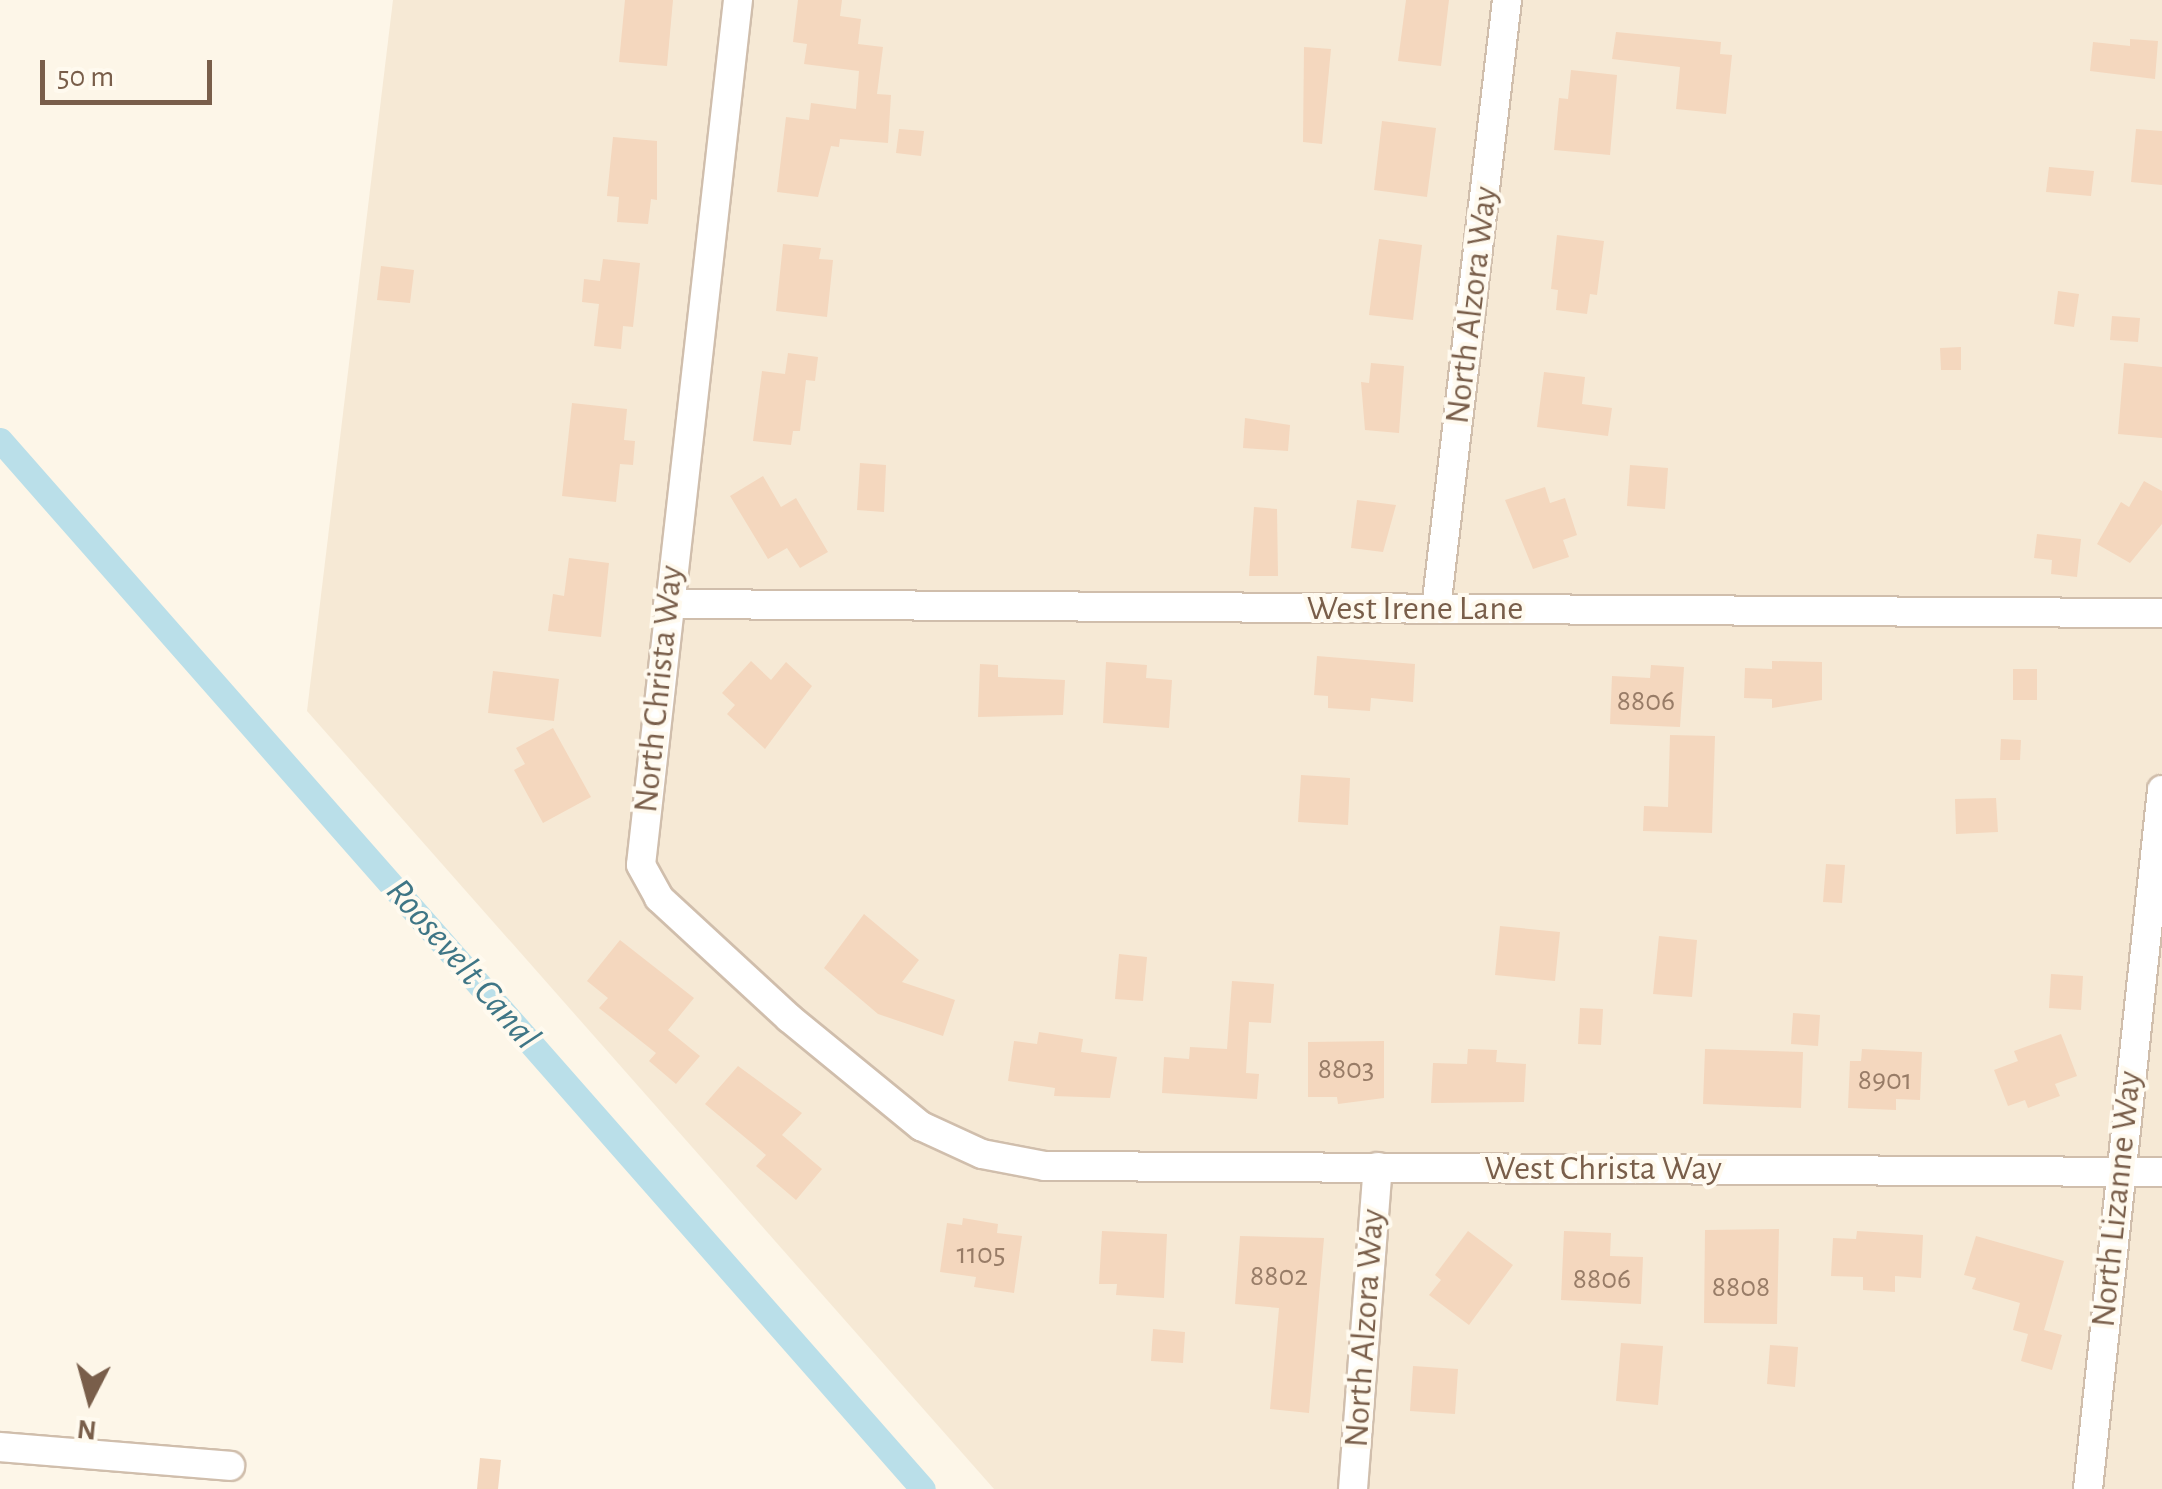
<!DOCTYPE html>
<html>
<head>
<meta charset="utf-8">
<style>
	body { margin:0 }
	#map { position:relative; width:2162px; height:1489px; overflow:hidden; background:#fdf6e8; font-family:"Alegreya Sans",sans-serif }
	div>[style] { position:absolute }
	.residential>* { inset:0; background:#f6e9d5 }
	.canal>* { height:25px; margin:-12.5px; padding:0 12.5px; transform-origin:12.5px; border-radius:12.5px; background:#badfe9 }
	.building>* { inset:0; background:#f4d7be }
	.roads { filter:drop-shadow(2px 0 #d0beac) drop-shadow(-2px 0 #d0beac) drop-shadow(0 2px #d0beac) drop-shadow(0 -2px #d0beac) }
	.street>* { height:28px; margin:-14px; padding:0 14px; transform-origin:14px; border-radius:14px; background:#fff }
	span { translate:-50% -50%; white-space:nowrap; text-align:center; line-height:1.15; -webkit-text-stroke:8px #fffaef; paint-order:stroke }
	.number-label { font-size:30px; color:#987c67 }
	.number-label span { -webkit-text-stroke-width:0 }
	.street-label { font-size:35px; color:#795e4a }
	.water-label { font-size:38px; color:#3f7686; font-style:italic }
	.north { position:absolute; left:40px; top:1349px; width:100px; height:100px; -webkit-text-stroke:8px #fffaef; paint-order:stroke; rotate:186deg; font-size:28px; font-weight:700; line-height:40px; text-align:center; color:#795e4a }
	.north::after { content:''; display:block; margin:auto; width:35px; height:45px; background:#795e4a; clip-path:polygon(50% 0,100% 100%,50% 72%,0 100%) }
	.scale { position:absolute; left:40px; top:60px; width:172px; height:45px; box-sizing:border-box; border:5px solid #795e4a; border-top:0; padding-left:12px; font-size:30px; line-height:35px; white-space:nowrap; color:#795e4a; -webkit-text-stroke:8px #fffaef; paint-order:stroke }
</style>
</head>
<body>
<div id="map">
	<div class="residential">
		<i style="clip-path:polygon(393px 0,2162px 0,2162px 1489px,994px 1489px,307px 711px)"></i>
	</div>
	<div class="canal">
		<i style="left:0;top:440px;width:1397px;rotate:48.66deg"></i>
	</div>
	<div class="building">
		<i style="clip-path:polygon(625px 0,673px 0,667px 66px,619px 62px)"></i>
		<i style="clip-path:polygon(798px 0,842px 0,840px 16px,861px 19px,858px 44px,883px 47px,877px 94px,891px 95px,888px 143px,840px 139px,839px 147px,831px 146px,818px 197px,777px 192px,786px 117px,809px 120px,811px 103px,856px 109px,859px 71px,804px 64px,807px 44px,793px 42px)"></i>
		<i style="clip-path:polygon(1406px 0,1449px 0,1441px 66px,1398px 61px)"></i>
		<i style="clip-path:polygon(1616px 32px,1721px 42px,1720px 54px,1732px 55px,1726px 114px,1676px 109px,1680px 67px,1612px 59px)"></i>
		<i style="clip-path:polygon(2130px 39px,2158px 41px,2155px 79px,2090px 71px,2093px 42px,2130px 46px)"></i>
		<i style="clip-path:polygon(1304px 47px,1331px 49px,1322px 144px,1303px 142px)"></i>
		<i style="clip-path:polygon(1571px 70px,1617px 75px,1610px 155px,1554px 150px,1559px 98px,1568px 99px)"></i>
		<i style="clip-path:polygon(1382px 121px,1436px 128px,1427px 197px,1374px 190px)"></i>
		<i style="clip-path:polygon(899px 129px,924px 131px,921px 156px,896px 153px)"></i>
		<i style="clip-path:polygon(2136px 129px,2162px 131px,2162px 185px,2131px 182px)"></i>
		<i style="clip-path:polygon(613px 137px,657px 141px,657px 200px,651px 199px,648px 224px,617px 222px,619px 197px,607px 196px)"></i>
		<i style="clip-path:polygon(2049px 167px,2094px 171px,2091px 196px,2046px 192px)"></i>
		<i style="clip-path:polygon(1557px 235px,1604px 241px,1597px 295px,1590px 294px,1587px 314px,1556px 310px,1558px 290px,1551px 289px)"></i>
		<i style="clip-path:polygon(1379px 239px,1422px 245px,1413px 320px,1369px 315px)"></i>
		<i style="clip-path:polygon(783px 244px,821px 248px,819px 259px,833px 260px,827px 317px,776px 311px)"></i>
		<i style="clip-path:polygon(603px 259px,640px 263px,633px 327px,623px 326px,621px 349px,594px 346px,599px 304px,582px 302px,584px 279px,600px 281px)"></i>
		<i style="clip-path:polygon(381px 266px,414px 270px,410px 303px,377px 300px)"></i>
		<i style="clip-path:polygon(2058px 291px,2079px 294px,2074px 327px,2054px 324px)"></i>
		<i style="clip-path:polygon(2112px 316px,2140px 318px,2138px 342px,2110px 340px)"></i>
		<i style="clip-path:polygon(1961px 347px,1961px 370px,1941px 370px,1940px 348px)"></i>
		<i style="clip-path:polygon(788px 353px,818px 357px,815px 381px,806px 380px,800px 431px,793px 431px,791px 445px,753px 441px,762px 371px,785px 374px)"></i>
		<i style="clip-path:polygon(1371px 363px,1404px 366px,1399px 433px,1365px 430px,1361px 382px,1369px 383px)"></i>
		<i style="clip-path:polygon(2124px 363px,2162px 367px,2162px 438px,2118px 434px)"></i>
		<i style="clip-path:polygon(1544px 372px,1585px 377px,1582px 404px,1612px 408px,1608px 436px,1537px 427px)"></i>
		<i style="clip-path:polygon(572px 403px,627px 409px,624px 440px,635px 441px,633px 465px,620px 464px,616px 502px,562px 496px)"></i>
		<i style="clip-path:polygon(1245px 418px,1290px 425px,1288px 451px,1243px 448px)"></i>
		<i style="clip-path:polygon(860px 463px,886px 465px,884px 512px,857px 510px)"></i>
		<i style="clip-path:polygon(1630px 465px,1668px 468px,1665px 509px,1627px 506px)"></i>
		<i style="clip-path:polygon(763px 476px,781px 507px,796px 498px,828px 552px,800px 568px,787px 548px,768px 559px,730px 496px)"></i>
		<i style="clip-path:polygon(2144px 481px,2162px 491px,2162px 524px,2130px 563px,2097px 544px,2121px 502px,2129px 507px)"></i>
		<i style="clip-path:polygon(1545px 487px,1550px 503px,1565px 498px,1577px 535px,1563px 540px,1569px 557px,1533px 569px,1505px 500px)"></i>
		<i style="clip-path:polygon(1357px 500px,1396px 505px,1383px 552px,1351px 548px)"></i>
		<i style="clip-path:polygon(1254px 507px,1277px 509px,1278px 576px,1249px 576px)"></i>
		<i style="clip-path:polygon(2037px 534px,2081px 539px,2077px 577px,2051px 574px,2052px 560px,2034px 558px)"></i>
		<i style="clip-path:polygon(569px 558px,609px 563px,601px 637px,548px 631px,553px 594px,564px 596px)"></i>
		<i style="clip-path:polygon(1317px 656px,1415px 664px,1413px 702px,1371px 698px,1370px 711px,1328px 708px,1328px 696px,1314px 695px)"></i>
		<i style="clip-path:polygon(751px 661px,771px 680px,786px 662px,812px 686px,765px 749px,727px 714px,735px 705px,722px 693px)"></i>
		<i style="clip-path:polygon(1772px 661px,1822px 662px,1822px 700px,1772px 708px,1772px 699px,1744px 698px,1745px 668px,1772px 669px)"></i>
		<i style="clip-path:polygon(1106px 662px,1147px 665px,1146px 678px,1172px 680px,1169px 728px,1103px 723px)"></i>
		<i style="clip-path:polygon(980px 664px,998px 665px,998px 677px,1065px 680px,1063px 715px,978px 717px)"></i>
		<i style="clip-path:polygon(1651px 665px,1684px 667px,1680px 727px,1610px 724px,1612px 676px,1650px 678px)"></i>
		<i style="clip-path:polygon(2013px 669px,2037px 669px,2037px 700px,2013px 700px)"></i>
		<i style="clip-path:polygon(493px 671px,559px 679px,554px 721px,488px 713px)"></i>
		<i style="clip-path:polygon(553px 728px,591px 797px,543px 823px,514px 770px,525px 764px,516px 748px)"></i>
		<i style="clip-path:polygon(1670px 735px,1715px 736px,1712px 833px,1643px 831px,1644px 806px,1668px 807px)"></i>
		<i style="clip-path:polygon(2001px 739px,2021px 740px,2020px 760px,2000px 760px)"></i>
		<i style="clip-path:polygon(1301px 775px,1350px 778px,1348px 825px,1298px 822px)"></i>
		<i style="clip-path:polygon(1996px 798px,1998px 832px,1956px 834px,1955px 799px)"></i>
		<i style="clip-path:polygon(1826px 864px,1845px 865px,1842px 903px,1823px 902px)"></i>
		<i style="clip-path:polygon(864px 914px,919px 960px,902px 982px,955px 1000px,943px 1036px,878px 1014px,824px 968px)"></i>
		<i style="clip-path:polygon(1500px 926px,1560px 932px,1555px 981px,1495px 975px)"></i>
		<i style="clip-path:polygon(1659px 936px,1697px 940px,1692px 997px,1653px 994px)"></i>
		<i style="clip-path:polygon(620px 940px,694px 998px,668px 1030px,700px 1056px,676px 1084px,649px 1061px,656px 1053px,599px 1008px,608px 998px,587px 981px)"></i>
		<i style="clip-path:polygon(1119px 954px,1147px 957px,1143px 1001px,1115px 999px)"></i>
		<i style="clip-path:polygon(2051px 974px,2083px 976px,2081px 1010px,2049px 1008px)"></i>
		<i style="clip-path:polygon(1232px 981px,1274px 984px,1271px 1023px,1249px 1022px,1246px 1073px,1259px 1074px,1257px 1099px,1162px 1093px,1164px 1057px,1189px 1059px,1190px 1047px,1227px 1049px)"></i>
		<i style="clip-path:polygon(1580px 1008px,1603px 1009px,1601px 1045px,1578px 1044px)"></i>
		<i style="clip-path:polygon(1793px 1013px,1820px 1015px,1818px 1046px,1791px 1044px)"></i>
		<i style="clip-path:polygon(1039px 1032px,1083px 1039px,1081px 1052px,1117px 1057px,1110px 1098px,1054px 1096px,1055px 1088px,1008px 1081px,1014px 1041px,1037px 1044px)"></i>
		<i style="clip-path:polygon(2061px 1034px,2077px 1076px,2055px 1084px,2060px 1096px,2028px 1108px,2025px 1100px,2008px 1106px,1994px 1070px,2018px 1061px,2014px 1051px)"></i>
		<i style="clip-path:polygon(1384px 1041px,1384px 1098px,1338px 1104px,1337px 1097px,1308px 1097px,1308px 1042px)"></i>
		<i style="clip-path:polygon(1468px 1049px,1497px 1050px,1496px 1062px,1526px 1064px,1524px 1102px,1431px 1103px,1433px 1063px,1467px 1064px)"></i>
		<i style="clip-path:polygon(1705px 1049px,1803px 1052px,1801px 1108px,1703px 1104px)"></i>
		<i style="clip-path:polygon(1862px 1049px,1922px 1052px,1920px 1100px,1896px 1099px,1896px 1110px,1848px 1108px,1850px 1061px,1861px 1061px)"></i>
		<i style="clip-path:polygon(738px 1066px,802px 1113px,782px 1135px,822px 1169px,796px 1200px,756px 1166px,766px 1155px,705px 1104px)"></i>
		<i style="clip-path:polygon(963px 1218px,998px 1224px,997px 1233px,1022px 1236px,1014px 1293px,974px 1287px,976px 1277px,940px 1272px,947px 1223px,962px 1225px)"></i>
		<i style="clip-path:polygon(1779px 1229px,1777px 1324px,1704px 1323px,1705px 1230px)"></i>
		<i style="clip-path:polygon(1102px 1231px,1167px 1234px,1164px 1298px,1116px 1295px,1117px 1284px,1099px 1284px)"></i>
		<i style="clip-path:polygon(1468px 1231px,1513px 1265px,1469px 1325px,1429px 1295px,1441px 1280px,1435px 1275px)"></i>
		<i style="clip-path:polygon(1564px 1231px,1611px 1233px,1610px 1256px,1643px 1257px,1641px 1304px,1561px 1300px)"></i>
		<i style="clip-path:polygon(1857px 1231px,1923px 1235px,1921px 1278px,1895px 1276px,1895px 1292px,1863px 1290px,1863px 1277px,1831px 1276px,1833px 1238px,1856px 1239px)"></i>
		<i style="clip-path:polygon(1240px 1236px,1324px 1238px,1309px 1413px,1270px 1409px,1279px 1308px,1235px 1304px)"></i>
		<i style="clip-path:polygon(1976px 1236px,2064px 1261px,2044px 1330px,2062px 1335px,2052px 1370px,2021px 1361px,2028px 1334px,2013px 1330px,2020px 1303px,1972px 1289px,1976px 1278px,1964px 1275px)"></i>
		<i style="clip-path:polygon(1153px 1329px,1185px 1332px,1183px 1363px,1151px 1361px)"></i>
		<i style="clip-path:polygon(1621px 1343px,1663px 1346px,1658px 1405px,1616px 1401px)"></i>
		<i style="clip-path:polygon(1770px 1345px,1798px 1347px,1795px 1387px,1767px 1384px)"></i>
		<i style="clip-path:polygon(1413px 1366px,1458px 1369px,1455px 1414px,1410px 1411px)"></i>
		<i style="clip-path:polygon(480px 1458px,501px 1460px,498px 1489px,477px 1489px)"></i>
	</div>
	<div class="roads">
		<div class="street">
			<i style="left:738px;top:0;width:870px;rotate:96.4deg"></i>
			<i style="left:641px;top:865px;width:38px;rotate:61deg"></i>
			<i style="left:659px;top:898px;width:177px;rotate:42.7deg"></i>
			<i style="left:789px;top:1018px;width:171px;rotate:39.3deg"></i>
			<i style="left:921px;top:1126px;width:67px;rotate:24.7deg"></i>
			<i style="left:982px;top:1154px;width:64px;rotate:10.8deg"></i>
			<i style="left:1045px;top:1166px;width:1117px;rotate:0.31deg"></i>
			<i style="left:668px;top:604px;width:1494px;rotate:0.35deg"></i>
			<i style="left:1436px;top:609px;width:613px;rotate:-83.35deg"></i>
			<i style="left:0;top:1447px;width:231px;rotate:4.7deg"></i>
			<i style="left:1353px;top:1489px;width:323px;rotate:-85.6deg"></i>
			<i style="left:2088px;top:1489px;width:703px;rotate:-83.96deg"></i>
		</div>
	</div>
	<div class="number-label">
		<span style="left:1646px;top:701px">8806</span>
		<span style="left:1346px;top:1069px">8803</span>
		<span style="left:1885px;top:1080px">8901</span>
		<span style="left:981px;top:1254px">1105</span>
		<span style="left:1279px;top:1276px">8802</span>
		<span style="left:1602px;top:1279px">8806</span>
		<span style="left:1741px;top:1287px">8808</span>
	</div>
	<div class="street-label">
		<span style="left:1472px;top:305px;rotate:-83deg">North Alzora Way</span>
		<span style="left:1415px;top:609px">West Irene Lane</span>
		<span style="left:659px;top:689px;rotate:-84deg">North Christa Way</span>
		<span style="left:1603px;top:1169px">West Christa Way</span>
		<span style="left:2117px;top:1199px;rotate:-84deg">North Lizanne Way</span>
		<span style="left:1365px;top:1328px;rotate:-86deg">North Alzora Way</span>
	</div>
	<div class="water-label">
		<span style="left:462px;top:965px;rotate:49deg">Roosevelt Canal</span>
	</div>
	<div class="north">N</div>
	<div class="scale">50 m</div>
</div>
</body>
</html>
